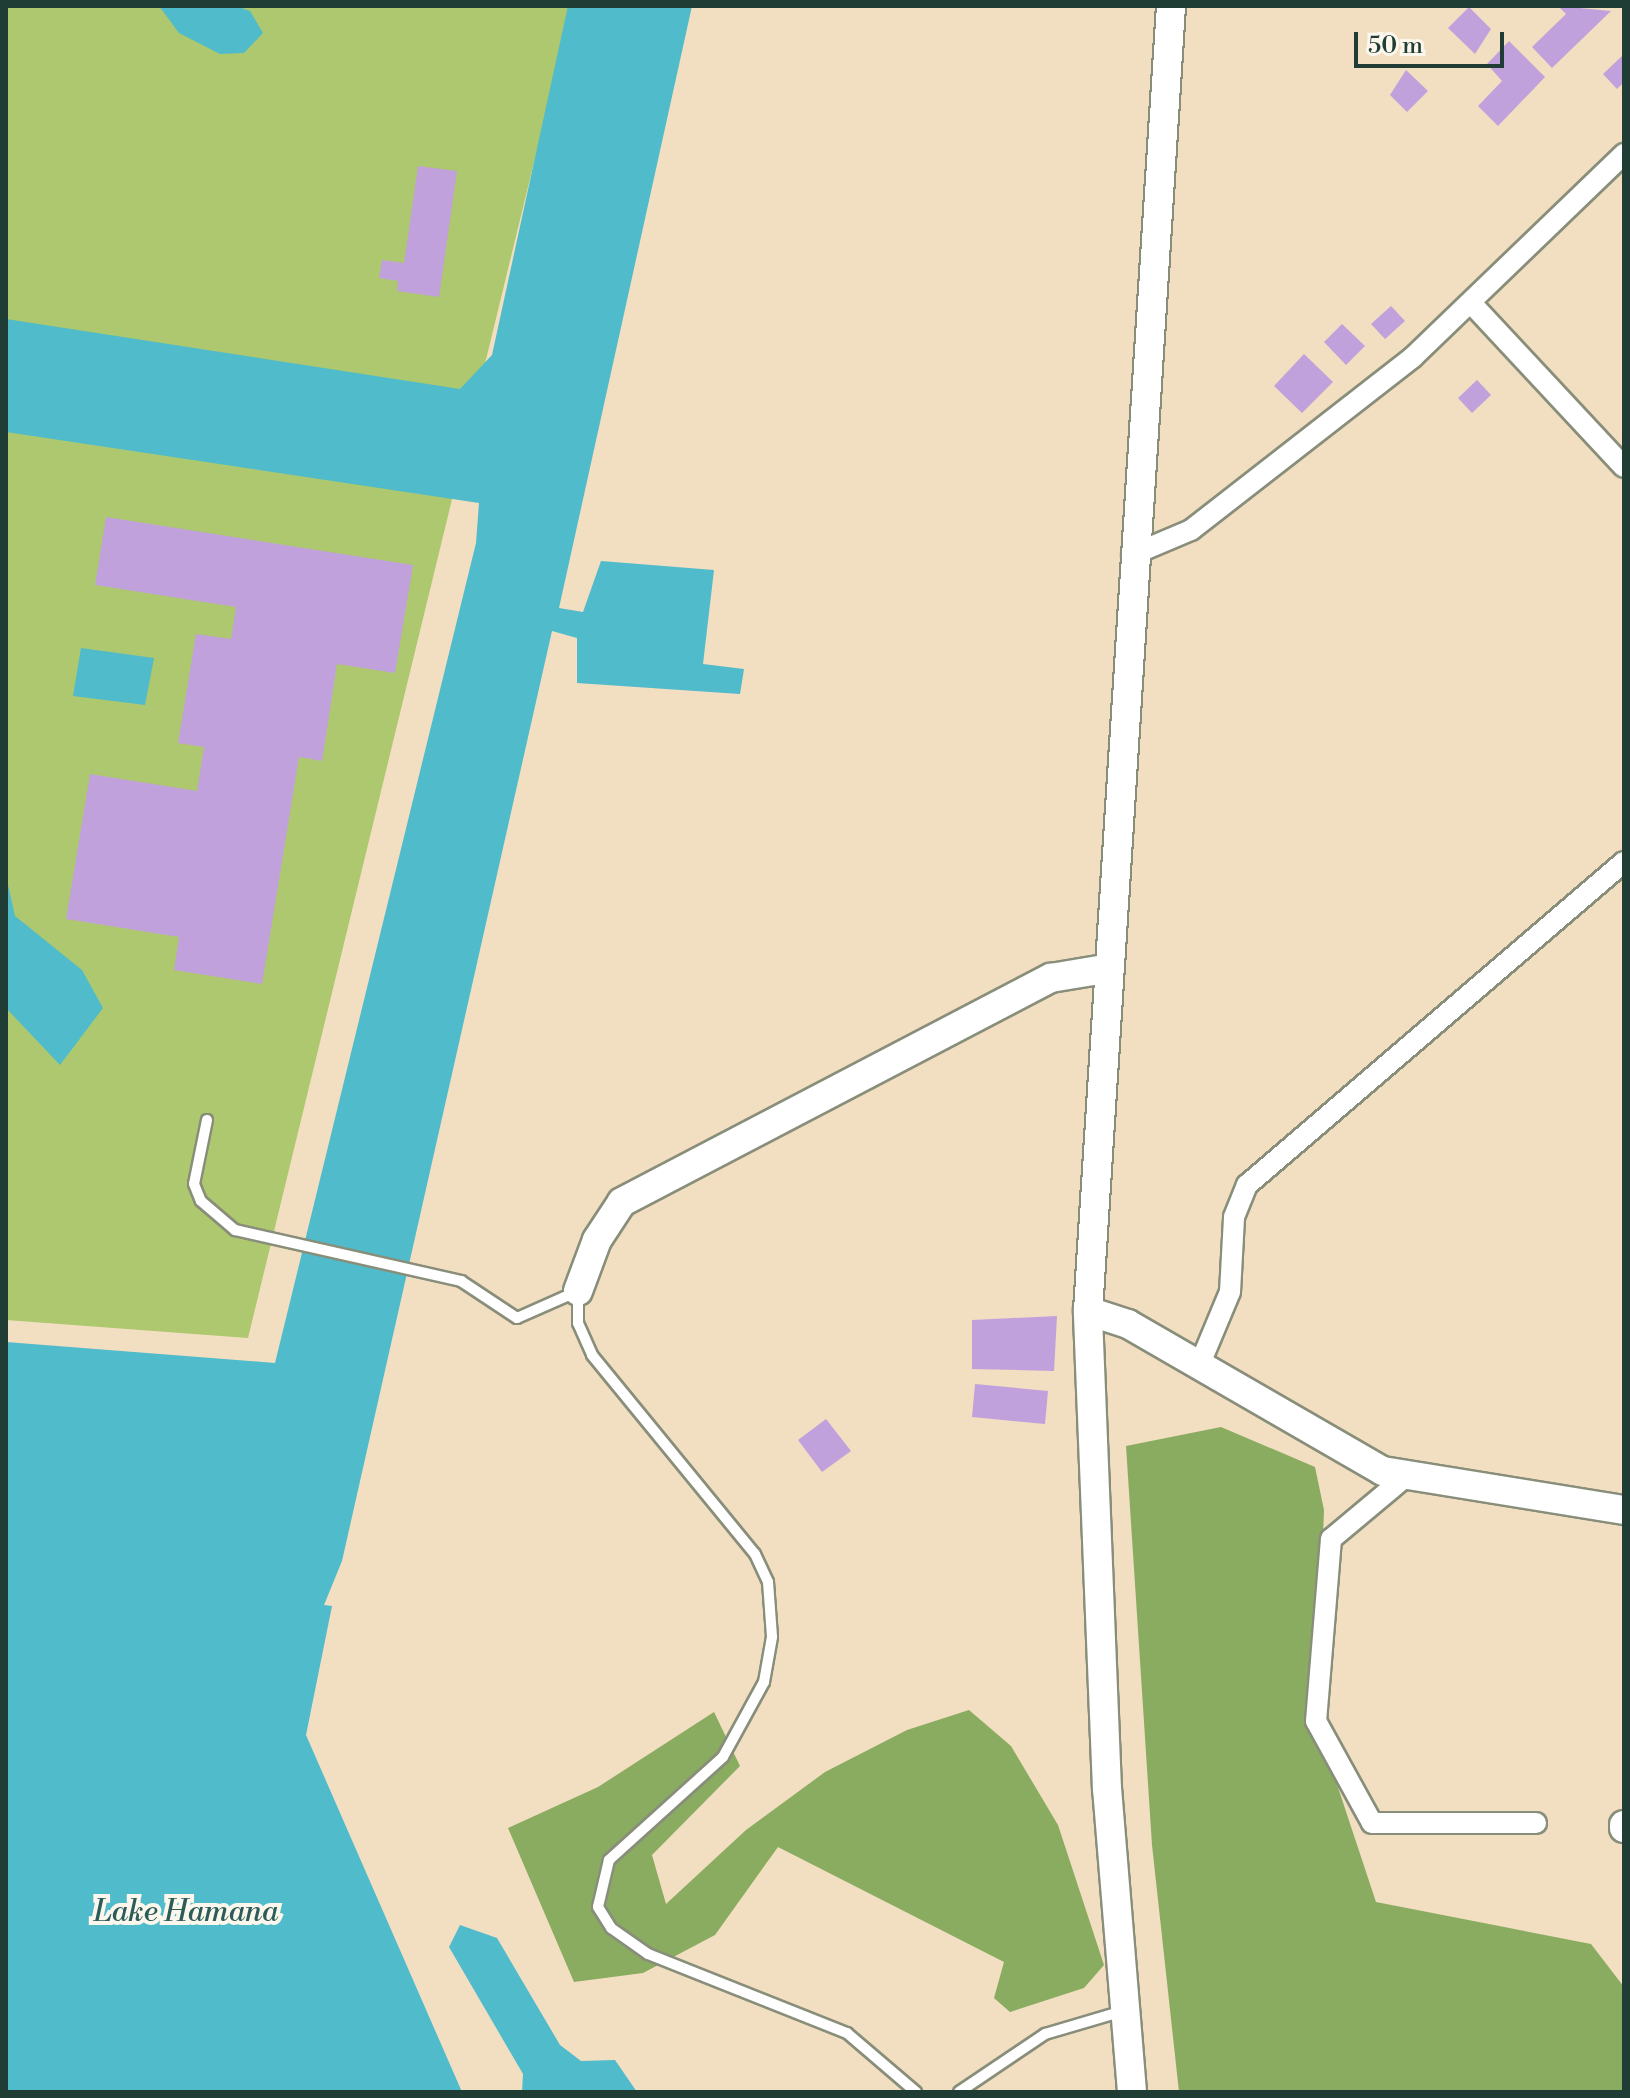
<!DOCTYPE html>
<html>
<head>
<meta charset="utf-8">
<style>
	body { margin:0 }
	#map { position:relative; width:1630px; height:2098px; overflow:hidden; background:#f2dec1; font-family:"Libre Bodoni",serif }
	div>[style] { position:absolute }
	.green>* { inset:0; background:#adc86e }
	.forest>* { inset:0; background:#8aac61 }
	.water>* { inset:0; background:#4fbbcb }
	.building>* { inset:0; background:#c1a1db }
	.roads { filter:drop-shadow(2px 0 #888e7a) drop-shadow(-2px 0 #888e7a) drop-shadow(0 2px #888e7a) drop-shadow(0 -2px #888e7a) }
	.lane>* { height:10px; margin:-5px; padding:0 5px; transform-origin:5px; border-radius:5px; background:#fff }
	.street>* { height:20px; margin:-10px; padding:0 10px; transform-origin:10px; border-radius:10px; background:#fff }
	.secondary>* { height:28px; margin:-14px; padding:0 14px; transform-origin:14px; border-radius:14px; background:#fff }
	span { translate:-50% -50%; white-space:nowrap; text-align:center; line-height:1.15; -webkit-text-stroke:8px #fbf7ec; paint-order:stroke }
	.water-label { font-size:30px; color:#2b5c5a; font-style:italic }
	.frame { position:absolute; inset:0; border:8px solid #1f3d34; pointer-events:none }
	.scale { position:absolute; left:1354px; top:32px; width:150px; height:36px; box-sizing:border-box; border:4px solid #1f3d34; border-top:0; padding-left:10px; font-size:24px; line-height:28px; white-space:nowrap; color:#1f3d34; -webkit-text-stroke:6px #fbf7ec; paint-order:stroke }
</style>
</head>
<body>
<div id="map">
	<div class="green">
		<i style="clip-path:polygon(6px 6px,572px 6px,248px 1338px,6px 1320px)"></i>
	</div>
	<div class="forest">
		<i style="clip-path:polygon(1221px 1427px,1315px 1467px,1324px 1510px,1316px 1721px,1376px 1902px,1591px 1944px,1624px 1987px,1624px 2092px,1179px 2092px,1152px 1845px,1126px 1446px)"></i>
		<i style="clip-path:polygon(969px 1710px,1011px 1746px,1058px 1825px,1104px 1965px,1084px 1988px,1010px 2012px,994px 1998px,1004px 1962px,778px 1847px,715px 1935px,643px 1973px,574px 1982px,508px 1828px,598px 1787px,714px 1712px,740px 1766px,652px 1855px,666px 1904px,746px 1830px,825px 1772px,907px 1730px)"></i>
	</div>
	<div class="water">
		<i style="clip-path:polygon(159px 6px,236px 6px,250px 11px,263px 33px,244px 53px,220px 54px,179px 33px)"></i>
		<i style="clip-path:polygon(568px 6px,692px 6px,559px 608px,583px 612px,601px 561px,714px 570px,703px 664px,744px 669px,740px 694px,577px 683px,577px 638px,552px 631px,342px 1561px,324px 1605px,332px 1606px,306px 1735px,462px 2092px,6px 2092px,6px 1342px,275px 1363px,476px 543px,479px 503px,6px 432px,6px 319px,460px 389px,492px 355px)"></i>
		<i style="clip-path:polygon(81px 648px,154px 658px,145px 705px,73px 696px)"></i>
		<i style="clip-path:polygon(6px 876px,15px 916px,82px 970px,103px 1008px,60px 1065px,6px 1008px)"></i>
		<i style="clip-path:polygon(460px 1925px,497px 1938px,560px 2045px,581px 2061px,615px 2060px,637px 2092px,522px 2092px,523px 2074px,449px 1947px)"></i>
	</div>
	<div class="building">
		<i style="clip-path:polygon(1558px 6px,1611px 11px,1552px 68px,1532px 47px,1566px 14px)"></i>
		<i style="clip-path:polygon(1469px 7px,1491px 29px,1475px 54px,1448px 28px)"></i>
		<i style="clip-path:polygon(1509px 41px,1545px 77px,1498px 126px,1478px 106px,1502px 81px,1487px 64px)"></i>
		<i style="clip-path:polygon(1622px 56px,1624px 82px,1617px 89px,1603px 74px)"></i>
		<i style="clip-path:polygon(1406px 70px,1428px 91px,1407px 112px,1390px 95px)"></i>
		<i style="clip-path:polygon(418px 166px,457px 171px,439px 297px,397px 291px,398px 281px,379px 278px,382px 260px,404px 263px)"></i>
		<i style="clip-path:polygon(1391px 306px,1405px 321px,1385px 339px,1371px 324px)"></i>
		<i style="clip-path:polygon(1342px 324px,1365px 346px,1346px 365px,1324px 342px)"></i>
		<i style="clip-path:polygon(1304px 354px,1333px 382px,1302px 413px,1274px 386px)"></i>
		<i style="clip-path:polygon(1477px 380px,1491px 395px,1472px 413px,1458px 398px)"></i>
		<i style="clip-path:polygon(106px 517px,413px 565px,395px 673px,337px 664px,322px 761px,299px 757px,262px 984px,174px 970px,179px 937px,66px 919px,90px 774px,197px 791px,204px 747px,178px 743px,196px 634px,231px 639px,236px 607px,95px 585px)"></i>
		<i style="clip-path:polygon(1057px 1316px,1054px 1371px,972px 1369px,972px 1320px)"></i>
		<i style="clip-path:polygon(975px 1384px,1048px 1391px,1045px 1424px,972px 1417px)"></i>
		<i style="clip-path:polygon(826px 1419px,851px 1451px,822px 1472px,798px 1440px)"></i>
	</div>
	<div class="roads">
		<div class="lane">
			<i style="left:207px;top:1120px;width:65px;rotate:101.5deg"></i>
			<i style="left:194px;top:1184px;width:18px;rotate:68deg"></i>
			<i style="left:201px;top:1201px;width:45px;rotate:40.5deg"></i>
			<i style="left:235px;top:1230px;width:232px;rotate:12.7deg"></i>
			<i style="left:461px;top:1281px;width:67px;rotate:33.5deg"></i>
			<i style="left:517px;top:1318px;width:64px;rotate:-23.8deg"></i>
			<i style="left:578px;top:1293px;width:30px;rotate:90deg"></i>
			<i style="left:578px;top:1323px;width:35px;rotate:66deg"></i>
			<i style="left:592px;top:1355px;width:257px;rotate:50.7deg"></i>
			<i style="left:755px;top:1554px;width:31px;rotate:65deg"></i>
			<i style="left:768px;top:1582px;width:55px;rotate:85.8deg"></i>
			<i style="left:772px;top:1637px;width:46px;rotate:100.1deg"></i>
			<i style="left:764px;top:1682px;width:85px;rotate:118.7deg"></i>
			<i style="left:723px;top:1757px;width:154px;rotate:137.9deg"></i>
			<i style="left:609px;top:1860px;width:48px;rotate:103.2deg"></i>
			<i style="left:598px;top:1907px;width:25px;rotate:58deg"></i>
			<i style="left:611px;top:1928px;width:45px;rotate:35.1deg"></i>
			<i style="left:648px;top:1954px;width:214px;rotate:21.7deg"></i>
			<i style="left:847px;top:2033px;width:91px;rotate:40.5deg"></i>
			<i style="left:959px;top:2092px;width:104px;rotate:-34deg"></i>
			<i style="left:1045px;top:2034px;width:81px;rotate:-16.4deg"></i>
		</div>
		<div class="street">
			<i style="left:1471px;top:303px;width:224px;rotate:47deg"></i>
			<i style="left:1132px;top:555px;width:64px;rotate:-23deg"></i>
			<i style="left:1191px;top:530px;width:281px;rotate:-37.9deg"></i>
			<i style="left:1413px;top:357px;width:293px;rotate:-43.9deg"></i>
			<i style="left:1199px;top:1366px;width:80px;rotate:-67.3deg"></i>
			<i style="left:1230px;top:1292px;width:75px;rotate:-86.9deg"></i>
			<i style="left:1234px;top:1217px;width:35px;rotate:-68deg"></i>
			<i style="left:1247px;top:1185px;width:496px;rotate:-40.6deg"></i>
			<i style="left:1404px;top:1478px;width:95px;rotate:140.1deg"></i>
			<i style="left:1331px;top:1539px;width:183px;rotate:94.7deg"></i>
			<i style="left:1316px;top:1721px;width:116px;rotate:61.2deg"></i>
			<i style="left:1372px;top:1823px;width:164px"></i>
		</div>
		<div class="secondary">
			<i style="left:578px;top:1291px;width:54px;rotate:-69.6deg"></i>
			<i style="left:597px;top:1240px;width:45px;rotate:-56.7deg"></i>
			<i style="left:622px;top:1202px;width:484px;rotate:-27.6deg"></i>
			<i style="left:1051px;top:978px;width:55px;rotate:-9.5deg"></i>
			<i style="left:1088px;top:1311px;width:42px;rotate:18deg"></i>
			<i style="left:1128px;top:1324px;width:294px;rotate:30deg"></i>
			<i style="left:1383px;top:1471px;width:244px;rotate:9.2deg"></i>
			<i style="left:1624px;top:1825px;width:3px;rotate:90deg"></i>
			<i style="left:1132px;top:2092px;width:304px;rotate:-94.7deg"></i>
			<i style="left:1107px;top:1789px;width:478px;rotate:-92.3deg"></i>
			<i style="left:1088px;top:1311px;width:1308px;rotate:-86.36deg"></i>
		</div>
	</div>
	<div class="water-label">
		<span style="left:186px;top:1912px">Lake Hamana</span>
	</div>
	<div class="frame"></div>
	<div class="scale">50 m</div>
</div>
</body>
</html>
